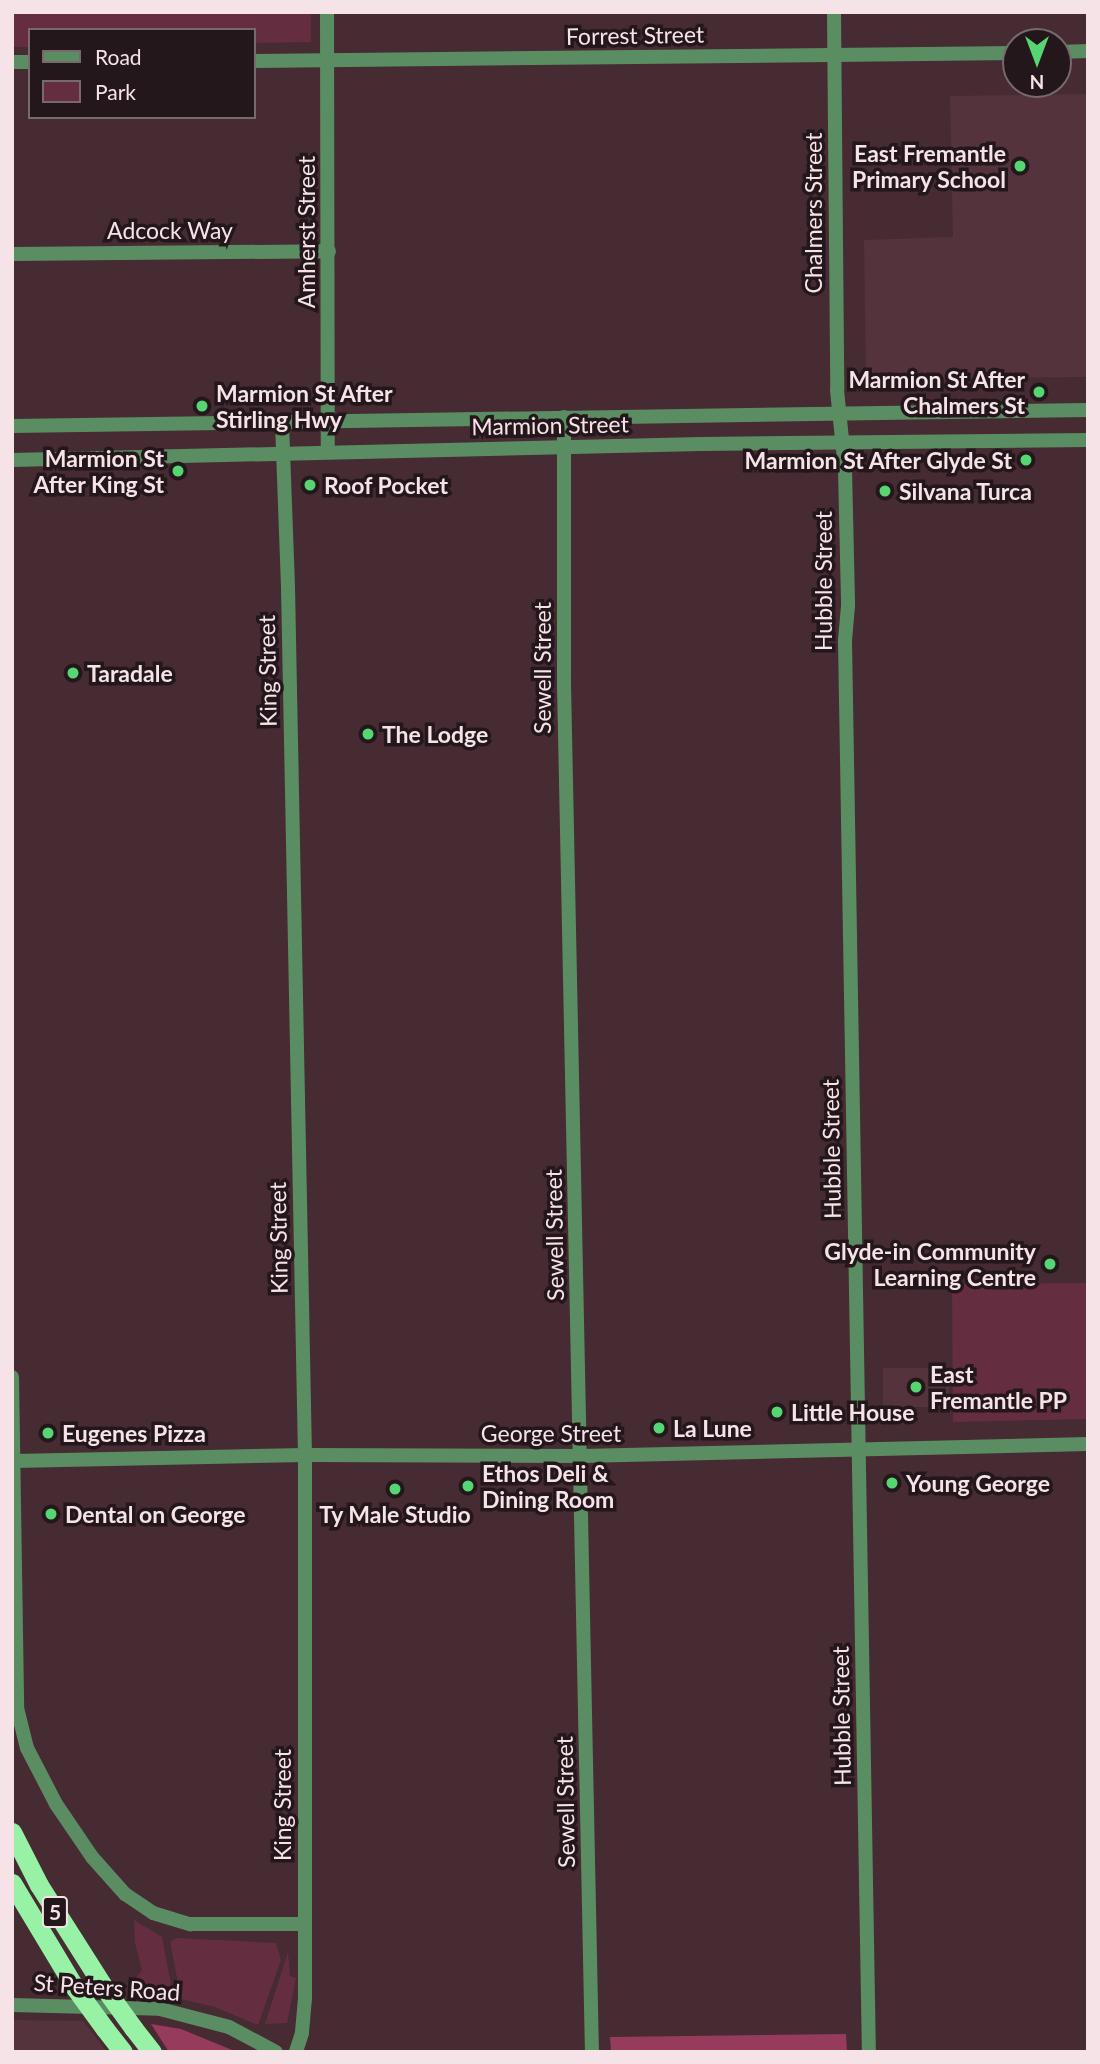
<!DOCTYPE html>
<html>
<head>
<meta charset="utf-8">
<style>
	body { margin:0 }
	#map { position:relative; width:1100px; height:2064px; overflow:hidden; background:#462b33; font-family:Lato,sans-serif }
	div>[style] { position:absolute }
	.built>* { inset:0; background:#54333c }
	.green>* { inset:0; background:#642e40 }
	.forest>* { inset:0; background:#973b5c }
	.minor>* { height:14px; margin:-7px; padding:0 7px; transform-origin:7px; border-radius:7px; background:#5b8d63 }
	.trunk>* { height:19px; margin:-9.5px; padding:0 9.5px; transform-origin:9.5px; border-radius:9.5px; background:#97f2a6 }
	.trunk-bridge>* { height:19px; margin:-9.5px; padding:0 9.5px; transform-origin:9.5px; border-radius:9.5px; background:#97f2a6 }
	.dots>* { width:19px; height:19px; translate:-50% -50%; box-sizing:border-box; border:4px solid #24171b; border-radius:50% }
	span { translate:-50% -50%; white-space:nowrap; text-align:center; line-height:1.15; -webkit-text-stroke:7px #24171b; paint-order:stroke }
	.shield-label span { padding:2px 5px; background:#24171b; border:2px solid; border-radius:5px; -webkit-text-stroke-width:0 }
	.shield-label { font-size:21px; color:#f6e3e8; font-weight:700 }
	.street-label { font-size:23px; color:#f6e3e8 }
	.poi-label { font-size:23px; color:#f6e3e8; font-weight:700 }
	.right { translate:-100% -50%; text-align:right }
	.left { translate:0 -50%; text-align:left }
	.frame { position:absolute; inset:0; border:14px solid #f6e3e8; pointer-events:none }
	.legend { position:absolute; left:28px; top:28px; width:228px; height:91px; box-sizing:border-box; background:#24171b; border:2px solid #78696d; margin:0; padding:9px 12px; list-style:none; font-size:21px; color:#f6e3e8 }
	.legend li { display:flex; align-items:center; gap:14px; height:35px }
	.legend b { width:35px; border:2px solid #78696d }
	.north { position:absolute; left:1002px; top:28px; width:70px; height:70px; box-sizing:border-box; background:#24171b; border:2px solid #78696d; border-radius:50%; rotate:180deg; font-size:19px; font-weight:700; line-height:28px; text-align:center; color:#f6e3e8 }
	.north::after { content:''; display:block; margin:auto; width:24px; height:32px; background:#55d672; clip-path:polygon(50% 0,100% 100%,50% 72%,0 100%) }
</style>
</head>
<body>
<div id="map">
	<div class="built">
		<i style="clip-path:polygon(1088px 94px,1088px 377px,866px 379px,864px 240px,953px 237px,950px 96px)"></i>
		<i style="clip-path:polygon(883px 1368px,949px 1368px,949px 1407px,883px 1407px)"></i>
		<i style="clip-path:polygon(12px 2020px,83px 2021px,107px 2052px,12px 2052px)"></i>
	</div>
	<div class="green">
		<i style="clip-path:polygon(12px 12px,311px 12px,311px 42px,254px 43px,254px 30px,30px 30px,30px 47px,12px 47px)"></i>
		<i style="clip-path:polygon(1088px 1283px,1088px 1419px,953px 1422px,952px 1284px)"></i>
		<i style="clip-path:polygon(134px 1920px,162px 1937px,172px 1990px,170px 1994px,128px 1989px,142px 1970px,135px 1943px)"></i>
		<i style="clip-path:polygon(177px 1938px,276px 1943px,281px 1960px,258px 2025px,215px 2007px,181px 1999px,171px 1946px,171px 1941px)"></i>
		<i style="clip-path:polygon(288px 1952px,290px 1976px,296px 1978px,287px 2023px,265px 2024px)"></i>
	</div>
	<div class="forest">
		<i style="clip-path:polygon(151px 2024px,181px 2029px,237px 2052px,169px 2052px)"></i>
		<i style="clip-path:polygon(846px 2034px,847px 2052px,611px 2052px,610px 2037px)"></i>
	</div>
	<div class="minor">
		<i style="left:327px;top:12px;width:440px;rotate:89.9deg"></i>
		<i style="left:834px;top:12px;width:378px;rotate:89.5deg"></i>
		<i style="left:837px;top:390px;width:79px;rotate:84.2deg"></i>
		<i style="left:845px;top:469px;width:137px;rotate:88.7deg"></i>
		<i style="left:848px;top:606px;width:35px;rotate:95deg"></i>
		<i style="left:845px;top:641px;width:1411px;rotate:89.03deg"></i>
		<i style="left:1058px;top:52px;width:30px;rotate:-2deg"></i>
		<i style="left:254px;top:61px;width:762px;rotate:-0.6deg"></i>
		<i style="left:12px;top:62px;width:18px"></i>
		<i style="left:12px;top:254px;width:317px;rotate:-0.5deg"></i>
		<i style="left:564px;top:417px;width:267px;rotate:90deg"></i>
		<i style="left:564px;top:684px;width:1368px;rotate:88.83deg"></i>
		<i style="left:282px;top:423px;width:164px;rotate:87.9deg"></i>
		<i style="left:288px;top:587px;width:868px;rotate:88.88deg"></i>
		<i style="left:305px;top:1455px;width:543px;rotate:90deg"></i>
		<i style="left:305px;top:1998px;width:35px;rotate:95deg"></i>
		<i style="left:302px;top:2033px;width:20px;rotate:108deg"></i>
		<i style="left:12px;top:426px;width:1076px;rotate:-0.85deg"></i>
		<i style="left:12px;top:460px;width:689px;rotate:-1.33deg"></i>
		<i style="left:701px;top:444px;width:387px;rotate:-0.6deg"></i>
		<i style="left:12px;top:1377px;width:331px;rotate:89.1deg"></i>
		<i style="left:17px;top:1708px;width:41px;rotate:76deg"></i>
		<i style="left:27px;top:1748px;width:63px;rotate:62.6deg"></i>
		<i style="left:56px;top:1804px;width:64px;rotate:55.8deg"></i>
		<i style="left:92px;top:1857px;width:50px;rotate:48.3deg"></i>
		<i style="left:125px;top:1894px;width:34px;rotate:34deg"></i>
		<i style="left:153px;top:1913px;width:39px;rotate:17deg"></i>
		<i style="left:190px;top:1924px;width:114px"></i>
		<i style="left:14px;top:1461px;width:291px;rotate:-1.2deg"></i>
		<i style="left:305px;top:1455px;width:277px;rotate:0.2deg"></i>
		<i style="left:582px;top:1456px;width:506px;rotate:-1.36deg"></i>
		<i style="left:12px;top:2005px;width:148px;rotate:1.5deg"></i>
		<i style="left:160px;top:2009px;width:71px;rotate:14.6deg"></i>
		<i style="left:229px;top:2027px;width:53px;rotate:28deg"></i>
	</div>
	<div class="trunk">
		<i style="left:12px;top:1832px;width:59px;rotate:63deg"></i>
		<i style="left:39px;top:1885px;width:123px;rotate:57.6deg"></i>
		<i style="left:12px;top:1883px;width:122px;rotate:59deg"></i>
		<i style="left:105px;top:2029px;width:29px;rotate:52deg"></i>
		<i style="left:134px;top:2029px;width:29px;rotate:52deg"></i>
	</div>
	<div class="trunk-bridge">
		<i style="left:75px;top:1988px;width:51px;rotate:53.8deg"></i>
		<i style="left:105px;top:1989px;width:49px;rotate:54.1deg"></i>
	</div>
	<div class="dots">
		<i style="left:1020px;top:166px;background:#55d672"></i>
		<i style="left:1039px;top:392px;background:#55d672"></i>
		<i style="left:202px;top:406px;background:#55d672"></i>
		<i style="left:1026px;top:460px;background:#55d672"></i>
		<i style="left:178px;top:471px;background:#55d672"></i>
		<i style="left:310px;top:485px;background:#55d672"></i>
		<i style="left:885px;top:491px;background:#55d672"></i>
		<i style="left:73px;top:673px;background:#55d672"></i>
		<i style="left:368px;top:734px;background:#55d672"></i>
		<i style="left:1050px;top:1264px;background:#55d672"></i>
		<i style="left:916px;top:1387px;background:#55d672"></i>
		<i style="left:777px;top:1412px;background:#55d672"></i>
		<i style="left:659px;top:1428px;background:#55d672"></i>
		<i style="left:48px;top:1433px;background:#55d672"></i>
		<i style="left:892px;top:1483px;background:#55d672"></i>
		<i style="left:468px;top:1486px;background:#55d672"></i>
		<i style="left:395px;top:1489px;background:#55d672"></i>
		<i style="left:51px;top:1514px;background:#55d672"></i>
	</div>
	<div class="shield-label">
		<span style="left:55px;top:1912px">5</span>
	</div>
	<div class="street-label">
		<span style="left:635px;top:35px;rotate:-1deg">Forrest Street</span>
		<span style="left:813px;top:213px;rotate:-90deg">Chalmers Street</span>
		<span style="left:170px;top:230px">Adcock Way</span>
		<span style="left:306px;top:232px;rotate:-90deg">Amherst Street</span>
		<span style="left:550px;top:425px;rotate:-1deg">Marmion Street</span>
		<span style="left:823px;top:581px;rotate:-90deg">Hubble Street</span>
		<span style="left:542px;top:668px;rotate:-90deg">Sewell Street</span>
		<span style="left:267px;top:671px;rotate:-91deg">King Street</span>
		<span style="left:831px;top:1149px;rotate:-91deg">Hubble Street</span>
		<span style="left:554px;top:1235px;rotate:-91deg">Sewell Street</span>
		<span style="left:278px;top:1238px;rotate:-91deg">King Street</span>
		<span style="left:551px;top:1433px">George Street</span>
		<span style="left:841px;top:1716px;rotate:-91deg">Hubble Street</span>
		<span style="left:565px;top:1802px;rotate:-91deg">Sewell Street</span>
		<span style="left:282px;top:1805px;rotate:-90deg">King Street</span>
		<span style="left:107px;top:1987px;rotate:4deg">St Peters Road</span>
	</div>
	<div class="poi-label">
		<span class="right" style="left:1006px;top:166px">East Fremantle<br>Primary School</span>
		<span class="right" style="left:1025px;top:392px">Marmion St After<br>Chalmers St</span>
		<span class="left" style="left:216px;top:406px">Marmion St After<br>Stirling Hwy</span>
		<span class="right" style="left:164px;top:471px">Marmion St<br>After King St</span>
		<span class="right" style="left:1012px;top:460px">Marmion St After Glyde St</span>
		<span class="left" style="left:324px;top:485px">Roof Pocket</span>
		<span class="left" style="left:899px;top:491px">Silvana Turca</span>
		<span class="left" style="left:87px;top:673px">Taradale</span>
		<span class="left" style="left:382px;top:734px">The Lodge</span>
		<span class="right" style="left:1036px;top:1264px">Glyde-in Community<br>Learning Centre</span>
		<span class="left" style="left:930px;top:1387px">East<br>Fremantle PP</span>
		<span class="left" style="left:791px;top:1412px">Little House</span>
		<span class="left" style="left:673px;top:1428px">La Lune</span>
		<span class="left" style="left:62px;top:1433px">Eugenes Pizza</span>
		<span class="left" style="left:482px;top:1486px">Ethos Deli &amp;<br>Dining Room</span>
		<span class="left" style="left:906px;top:1483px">Young George</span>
		<span class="left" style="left:65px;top:1514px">Dental on George</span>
		<span style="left:395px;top:1514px">Ty Male Studio</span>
	</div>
	<div class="frame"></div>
	<ul class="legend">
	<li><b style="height:9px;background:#5b8d63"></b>Road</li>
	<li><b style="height:19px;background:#642e40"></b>Park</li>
	</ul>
	<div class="north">N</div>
</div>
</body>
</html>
